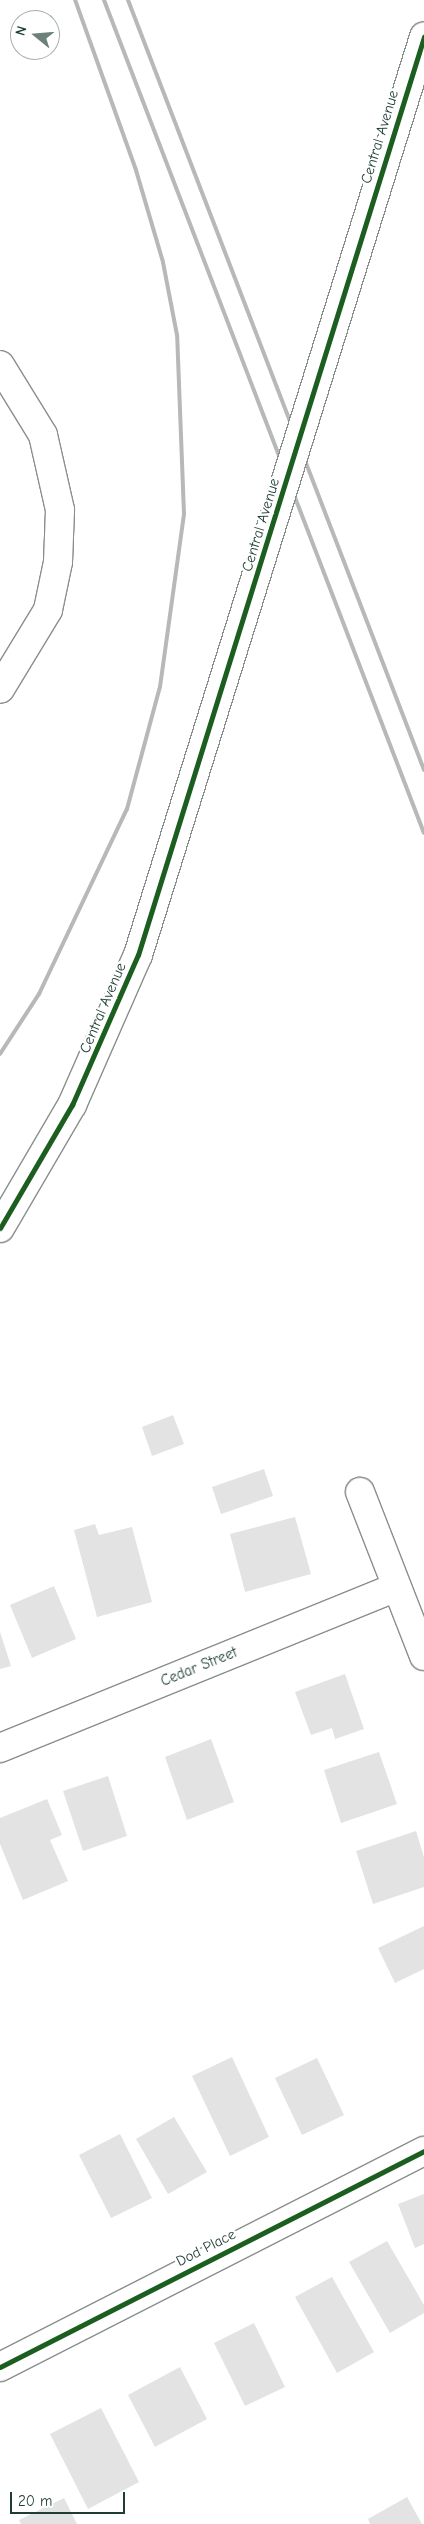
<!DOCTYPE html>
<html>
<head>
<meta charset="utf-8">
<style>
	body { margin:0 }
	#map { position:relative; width:424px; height:2524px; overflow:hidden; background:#fff; font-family:"Comic Neue",sans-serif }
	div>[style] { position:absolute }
	.building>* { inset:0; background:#e2e3e2 }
	.roads { filter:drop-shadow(1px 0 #898f8d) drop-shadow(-1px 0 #898f8d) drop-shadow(0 1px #898f8d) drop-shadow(0 -1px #898f8d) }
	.street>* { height:28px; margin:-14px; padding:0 14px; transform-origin:14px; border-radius:14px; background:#fff }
	.highway>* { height:28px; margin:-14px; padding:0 14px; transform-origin:14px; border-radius:14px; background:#fff }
	.rail>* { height:4px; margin:-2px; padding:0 2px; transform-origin:2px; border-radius:2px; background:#b6b9b8 }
	.bridges { filter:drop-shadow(1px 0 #898f8d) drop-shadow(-1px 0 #898f8d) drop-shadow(0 1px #898f8d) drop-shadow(0 -1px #898f8d) }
	.street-bridge>* { height:28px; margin:-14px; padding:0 14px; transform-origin:14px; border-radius:14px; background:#fff }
	.cycleway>* { height:5px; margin:-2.5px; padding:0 2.5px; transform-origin:2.5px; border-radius:2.5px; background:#1b5e20 }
	span { translate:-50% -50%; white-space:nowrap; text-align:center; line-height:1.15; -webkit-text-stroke:5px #fff; paint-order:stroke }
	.street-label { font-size:15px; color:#1f3d34 }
	.north { position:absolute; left:10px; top:10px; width:50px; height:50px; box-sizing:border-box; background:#fff; border:1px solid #a5b1ae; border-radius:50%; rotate:287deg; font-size:14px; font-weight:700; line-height:20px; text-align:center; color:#1f3d34 }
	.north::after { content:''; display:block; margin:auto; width:18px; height:22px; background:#6d817b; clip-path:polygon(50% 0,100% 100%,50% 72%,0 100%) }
	.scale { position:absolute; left:10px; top:2492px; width:115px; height:22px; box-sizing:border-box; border:2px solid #1f3d34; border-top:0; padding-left:6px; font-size:15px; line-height:18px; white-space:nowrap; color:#1f3d34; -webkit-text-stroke:4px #fff; paint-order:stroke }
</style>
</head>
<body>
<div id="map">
	<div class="building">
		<i style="clip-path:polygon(173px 1415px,184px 1444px,152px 1456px,142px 1427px)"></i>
		<i style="clip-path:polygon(264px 1469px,273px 1496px,221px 1514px,212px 1487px)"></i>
		<i style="clip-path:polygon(295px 1517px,311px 1574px,245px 1592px,230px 1534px)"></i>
		<i style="clip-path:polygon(95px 1524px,99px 1535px,132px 1527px,152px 1602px,97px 1617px,74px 1530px)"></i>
		<i style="clip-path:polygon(54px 1586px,76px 1639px,32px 1658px,10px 1605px)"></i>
		<i style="clip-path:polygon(0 1632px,11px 1666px,0 1669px)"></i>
		<i style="clip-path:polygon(345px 1674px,364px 1729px,335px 1739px,332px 1728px,311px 1735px,295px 1692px)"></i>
		<i style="clip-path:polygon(211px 1739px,234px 1802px,187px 1820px,165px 1757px)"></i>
		<i style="clip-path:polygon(379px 1752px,397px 1804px,341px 1823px,324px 1770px)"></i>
		<i style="clip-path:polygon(108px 1776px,127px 1836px,83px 1851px,63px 1791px)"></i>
		<i style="clip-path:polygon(47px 1799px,62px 1835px,50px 1840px,68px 1881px,23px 1900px,0 1844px,0 1818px)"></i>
		<i style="clip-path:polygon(416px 1831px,424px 1857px,424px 1887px,373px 1904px,356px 1851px)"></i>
		<i style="clip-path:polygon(424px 1926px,424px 1969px,395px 1983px,378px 1948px)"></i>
		<i style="clip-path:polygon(232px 2057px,269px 2137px,230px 2156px,192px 2076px)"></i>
		<i style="clip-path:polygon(317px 2058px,344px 2115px,302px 2135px,275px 2078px)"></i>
		<i style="clip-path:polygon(174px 2117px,207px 2172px,168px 2194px,136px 2139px)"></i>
		<i style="clip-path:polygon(120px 2134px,152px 2198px,111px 2218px,79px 2155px)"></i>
		<i style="clip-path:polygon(424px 2194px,424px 2244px,415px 2248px,398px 2204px)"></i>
		<i style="clip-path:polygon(387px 2241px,424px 2305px,424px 2313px,390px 2333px,349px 2262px)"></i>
		<i style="clip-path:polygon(332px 2277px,374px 2352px,337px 2373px,295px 2297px)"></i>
		<i style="clip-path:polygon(254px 2323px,285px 2387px,245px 2406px,214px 2343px)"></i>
		<i style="clip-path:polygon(180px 2367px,207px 2419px,155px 2447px,128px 2395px)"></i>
		<i style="clip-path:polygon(101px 2408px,139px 2482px,88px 2509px,50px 2434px)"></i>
		<i style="clip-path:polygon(407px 2497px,422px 2524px,370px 2524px,368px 2519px)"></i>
		<i style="clip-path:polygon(64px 2498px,77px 2524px,21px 2524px,19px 2520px)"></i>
	</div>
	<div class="roads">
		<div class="street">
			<i style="left:360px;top:1492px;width:176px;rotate:68.7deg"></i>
			<i style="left:0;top:1748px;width:428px;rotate:-22.1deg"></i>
			<i style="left:0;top:2367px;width:476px;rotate:-27deg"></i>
		</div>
		<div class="highway">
			<i style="left:0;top:365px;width:82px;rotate:58.4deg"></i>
			<i style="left:43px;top:435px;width:77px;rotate:77.2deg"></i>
			<i style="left:60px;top:510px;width:52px;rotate:92.2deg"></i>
			<i style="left:58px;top:562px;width:49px;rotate:101.8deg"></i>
			<i style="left:48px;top:610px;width:92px;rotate:121.3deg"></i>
		</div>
	</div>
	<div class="rail">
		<i style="left:104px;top:0;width:892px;rotate:68.99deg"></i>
		<i style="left:128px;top:0;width:825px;rotate:68.97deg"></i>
		<i style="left:0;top:1054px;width:72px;rotate:-57deg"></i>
		<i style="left:39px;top:994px;width:205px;rotate:-64.6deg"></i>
		<i style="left:127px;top:809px;width:126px;rotate:-74.9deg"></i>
		<i style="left:160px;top:687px;width:175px;rotate:-82.1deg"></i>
		<i style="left:184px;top:514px;width:179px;rotate:-92.2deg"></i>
		<i style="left:177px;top:335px;width:74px;rotate:-100.9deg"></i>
		<i style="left:163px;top:262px;width:96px;rotate:-106.4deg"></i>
		<i style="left:136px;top:170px;width:181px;rotate:-109.7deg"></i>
	</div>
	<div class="bridges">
		<div class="street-bridge">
			<i style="left:0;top:1228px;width:143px;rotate:-59.7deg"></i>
			<i style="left:72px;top:1105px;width:164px;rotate:-66.3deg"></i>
			<i style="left:138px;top:955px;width:962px;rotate:-72.7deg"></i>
		</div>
	</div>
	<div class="cycleway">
		<i style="left:0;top:1228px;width:143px;rotate:-59.7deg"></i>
		<i style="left:72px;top:1105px;width:164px;rotate:-66.3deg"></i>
		<i style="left:138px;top:955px;width:962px;rotate:-72.7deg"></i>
		<i style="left:0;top:2367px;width:476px;rotate:-27deg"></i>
	</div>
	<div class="street-label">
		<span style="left:380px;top:137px;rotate:-73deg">Central Avenue</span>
		<span style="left:261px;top:525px;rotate:-73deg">Central Avenue</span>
		<span style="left:103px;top:1008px;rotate:-67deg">Central Avenue</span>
		<span style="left:199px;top:1667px;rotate:-22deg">Cedar Street</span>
		<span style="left:206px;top:2248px;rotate:-27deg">Dod Place</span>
	</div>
	<div class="north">N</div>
	<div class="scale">20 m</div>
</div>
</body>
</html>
